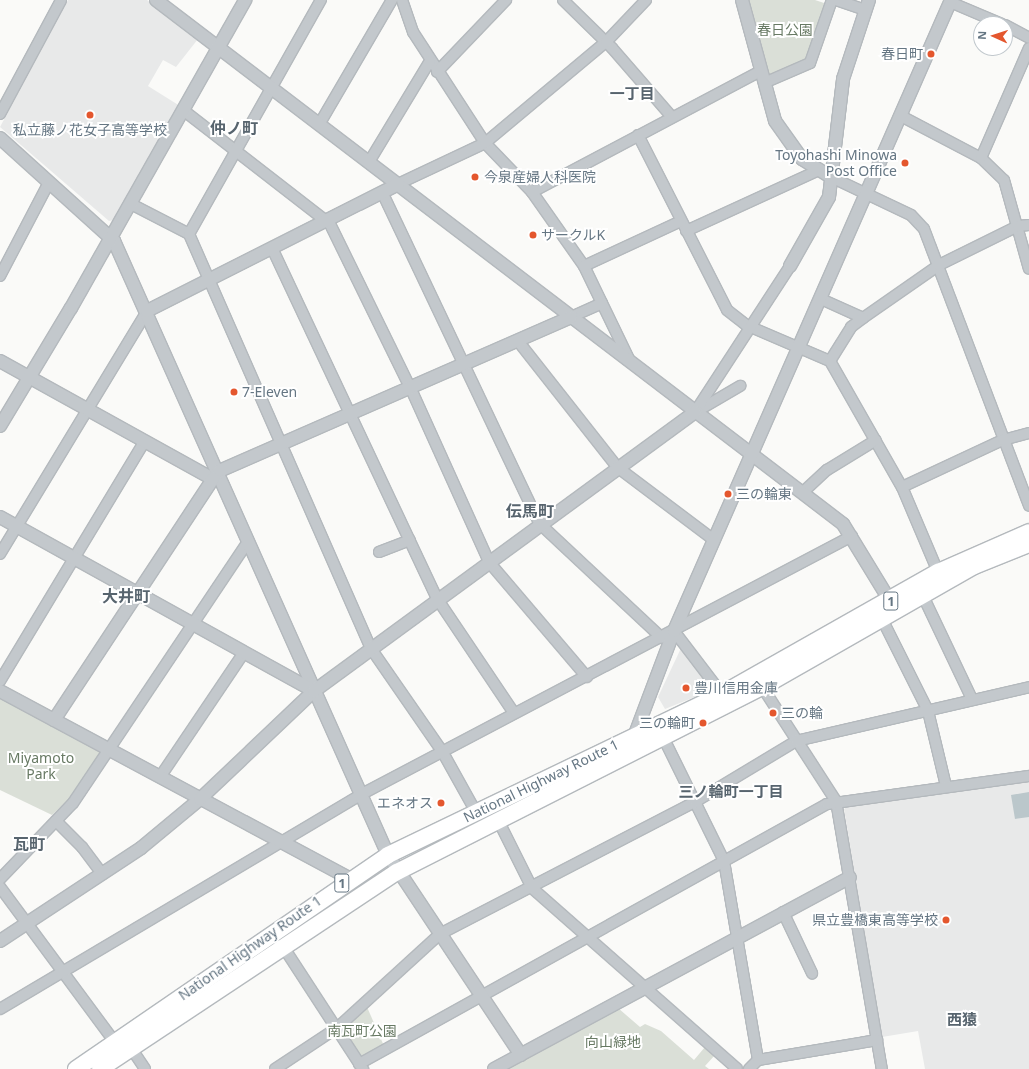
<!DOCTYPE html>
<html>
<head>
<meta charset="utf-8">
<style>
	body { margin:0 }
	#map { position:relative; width:1029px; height:1069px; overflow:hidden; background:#fafaf8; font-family:"Noto Sans","Noto Sans JP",sans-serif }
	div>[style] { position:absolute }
	.built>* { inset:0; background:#e8e9e9 }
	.green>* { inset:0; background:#dadfd7 }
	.water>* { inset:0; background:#bbc7cb }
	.roads { filter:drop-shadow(1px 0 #b4b9bd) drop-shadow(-1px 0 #b4b9bd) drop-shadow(0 1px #b4b9bd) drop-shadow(0 -1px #b4b9bd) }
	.minor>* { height:10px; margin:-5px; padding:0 5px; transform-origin:5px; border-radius:5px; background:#c3c8cc }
	.tertiary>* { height:12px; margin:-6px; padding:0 6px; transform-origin:6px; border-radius:6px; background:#c3c8cc }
	.trunk>* { height:16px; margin:-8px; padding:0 8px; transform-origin:8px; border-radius:8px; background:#fff }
	.dots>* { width:11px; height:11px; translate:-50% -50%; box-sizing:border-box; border:2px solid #fff; border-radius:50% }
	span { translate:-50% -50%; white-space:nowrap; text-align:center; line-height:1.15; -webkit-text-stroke:4px #fff; paint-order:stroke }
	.shield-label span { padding:1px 3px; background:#fff; border:1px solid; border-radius:3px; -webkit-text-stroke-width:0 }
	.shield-label { font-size:13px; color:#657683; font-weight:700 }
	.park-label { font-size:14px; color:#687a64 }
	.poi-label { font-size:14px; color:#657683 }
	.right { translate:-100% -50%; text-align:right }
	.left { translate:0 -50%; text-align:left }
	.street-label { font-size:14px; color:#657683 }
	.neighbourhood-label { font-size:15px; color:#57646e; font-weight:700 }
	.quarter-label { font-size:16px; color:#57646e; font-weight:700 }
	.north { position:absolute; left:973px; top:16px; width:40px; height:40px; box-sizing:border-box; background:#fff; border:1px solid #c1c8cd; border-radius:50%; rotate:273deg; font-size:11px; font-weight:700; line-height:16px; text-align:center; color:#657683 }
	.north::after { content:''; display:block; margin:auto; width:14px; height:18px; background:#e4572e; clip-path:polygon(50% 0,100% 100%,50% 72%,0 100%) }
</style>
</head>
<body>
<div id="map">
	<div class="built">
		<i style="clip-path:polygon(68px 0,147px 0,198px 39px,176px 67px,163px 60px,148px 86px,180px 106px,114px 220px,109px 221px,0 127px)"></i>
		<i style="clip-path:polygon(682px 646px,712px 690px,665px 709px,658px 697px)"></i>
		<i style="clip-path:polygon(1029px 780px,1029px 1069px,925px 1069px,918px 1031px,882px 1037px,844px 809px,850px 804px)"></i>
	</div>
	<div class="green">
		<i style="clip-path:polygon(748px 0,815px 0,827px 4px,805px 62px,768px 78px)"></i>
		<i style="clip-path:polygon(0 697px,99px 749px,100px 755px,72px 796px,52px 815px,0 790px)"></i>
		<i style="clip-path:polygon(367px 1007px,384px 1046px,360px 1058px,344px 1026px)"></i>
		<i style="clip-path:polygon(618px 1008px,640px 1027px,645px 1024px,661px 1031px,694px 1060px,705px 1047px,715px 1055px,705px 1066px,709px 1069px,505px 1069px)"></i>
	</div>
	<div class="water">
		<i style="clip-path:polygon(1029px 792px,1029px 817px,1015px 819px,1011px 795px)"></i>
	</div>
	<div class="roads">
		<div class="minor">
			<i style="left:402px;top:0;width:34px;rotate:71deg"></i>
			<i style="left:413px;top:32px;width:132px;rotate:57deg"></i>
			<i style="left:485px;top:143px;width:68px;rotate:46.2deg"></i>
			<i style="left:532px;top:192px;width:90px;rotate:54.9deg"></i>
			<i style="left:584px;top:266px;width:106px;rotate:64.2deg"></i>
			<i style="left:563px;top:0;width:69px;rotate:44.4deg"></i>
			<i style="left:612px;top:48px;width:91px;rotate:49deg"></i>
			<i style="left:836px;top:0;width:31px;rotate:19deg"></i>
			<i style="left:950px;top:2px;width:56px;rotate:22.9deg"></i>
			<i style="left:1005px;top:25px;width:27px;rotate:28deg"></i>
			<i style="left:437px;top:72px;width:100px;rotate:-46.2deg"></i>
			<i style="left:764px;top:83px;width:50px;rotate:-23.5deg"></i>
			<i style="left:810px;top:63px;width:67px;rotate:-70.8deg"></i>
			<i style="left:183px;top:110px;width:186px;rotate:37.8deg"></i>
			<i style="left:330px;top:224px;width:184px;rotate:63.9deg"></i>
			<i style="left:411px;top:389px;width:190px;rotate:65.7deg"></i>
			<i style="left:489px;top:562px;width:151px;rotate:49.6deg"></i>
			<i style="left:0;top:114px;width:129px;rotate:-61.8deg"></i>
			<i style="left:901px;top:116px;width:90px;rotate:27.7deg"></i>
			<i style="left:981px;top:158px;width:32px;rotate:44deg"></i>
			<i style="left:1004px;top:180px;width:92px;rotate:74.3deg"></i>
			<i style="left:320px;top:123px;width:143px;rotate:-59.7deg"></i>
			<i style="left:638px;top:135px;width:196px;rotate:63deg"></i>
			<i style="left:727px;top:310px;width:24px;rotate:38deg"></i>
			<i style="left:746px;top:325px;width:91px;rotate:23.2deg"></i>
			<i style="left:830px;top:361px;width:145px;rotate:60.3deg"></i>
			<i style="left:902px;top:487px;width:92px;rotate:67deg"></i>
			<i style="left:981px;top:158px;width:120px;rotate:-66.4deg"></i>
			<i style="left:369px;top:162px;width:118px;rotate:-58.9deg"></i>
			<i style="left:833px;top:178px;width:86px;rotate:25.4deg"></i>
			<i style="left:911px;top:215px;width:19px;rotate:47deg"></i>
			<i style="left:924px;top:229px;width:296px;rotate:69.2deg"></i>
			<i style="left:398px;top:184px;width:96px;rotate:-25.2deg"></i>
			<i style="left:485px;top:143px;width:158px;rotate:-39.9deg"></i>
			<i style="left:606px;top:42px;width:58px;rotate:-46.4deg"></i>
			<i style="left:382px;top:192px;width:366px;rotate:64.6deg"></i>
			<i style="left:539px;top:523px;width:168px;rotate:43.1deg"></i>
			<i style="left:532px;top:192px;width:260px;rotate:-27.9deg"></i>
			<i style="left:131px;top:204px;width:65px;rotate:27.3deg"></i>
			<i style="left:189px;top:234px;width:454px;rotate:66.3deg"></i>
			<i style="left:372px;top:650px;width:123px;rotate:55.3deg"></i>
			<i style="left:442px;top:751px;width:70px;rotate:60.9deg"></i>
			<i style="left:686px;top:231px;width:144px;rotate:-24.6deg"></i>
			<i style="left:189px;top:234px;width:269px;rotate:-60.6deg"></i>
			<i style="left:272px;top:248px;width:389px;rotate:64.8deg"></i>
			<i style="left:438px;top:600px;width:136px;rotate:56.1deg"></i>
			<i style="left:584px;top:266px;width:107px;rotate:-24.9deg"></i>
			<i style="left:0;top:276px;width:104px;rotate:-62.4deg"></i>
			<i style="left:821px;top:299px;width:46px;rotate:24.3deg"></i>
			<i style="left:863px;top:318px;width:93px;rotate:-34.9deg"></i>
			<i style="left:939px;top:265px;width:88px;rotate:-26.3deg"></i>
			<i style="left:1018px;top:226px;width:11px;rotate:-5deg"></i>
			<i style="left:571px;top:317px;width:34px;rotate:-24deg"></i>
			<i style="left:518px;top:341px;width:160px;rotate:51.8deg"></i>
			<i style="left:617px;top:467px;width:121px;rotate:37deg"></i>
			<i style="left:830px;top:361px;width:40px;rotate:-58deg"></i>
			<i style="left:851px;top:327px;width:15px;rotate:-37deg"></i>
			<i style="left:699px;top:410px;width:48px;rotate:-30.3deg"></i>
			<i style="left:695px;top:412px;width:174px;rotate:-56.9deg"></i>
			<i style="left:902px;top:487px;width:111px;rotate:-25deg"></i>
			<i style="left:1003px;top:440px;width:27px;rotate:-15deg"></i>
			<i style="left:802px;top:493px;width:34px;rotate:-43deg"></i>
			<i style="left:827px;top:470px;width:57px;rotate:-31.5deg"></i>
			<i style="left:379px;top:552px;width:33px;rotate:-21deg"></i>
			<i style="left:0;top:554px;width:284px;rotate:-58.8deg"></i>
			<i style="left:923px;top:596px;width:114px;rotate:64.6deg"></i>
			<i style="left:882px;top:619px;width:103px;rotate:63.4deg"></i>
			<i style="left:928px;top:711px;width:77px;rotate:76.5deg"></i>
			<i style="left:674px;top:631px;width:79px;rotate:52.7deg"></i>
			<i style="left:0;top:681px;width:279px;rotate:-58.9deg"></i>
			<i style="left:759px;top:682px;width:142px;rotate:57.1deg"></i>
			<i style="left:836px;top:801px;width:272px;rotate:80.3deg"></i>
			<i style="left:663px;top:737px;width:138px;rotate:63.8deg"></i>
			<i style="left:724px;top:861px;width:202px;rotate:80.3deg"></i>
			<i style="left:160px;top:777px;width:148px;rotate:-56deg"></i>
			<i style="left:497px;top:818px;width:78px;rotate:63.4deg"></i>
			<i style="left:532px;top:888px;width:273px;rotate:41.4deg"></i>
			<i style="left:56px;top:821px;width:37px;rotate:45deg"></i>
			<i style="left:82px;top:847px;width:34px;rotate:53deg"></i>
			<i style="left:0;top:879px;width:105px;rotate:-46.2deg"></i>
			<i style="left:73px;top:803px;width:313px;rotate:-56.2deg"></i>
			<i style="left:0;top:887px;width:195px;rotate:53.5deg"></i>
			<i style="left:783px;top:912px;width:68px;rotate:64.6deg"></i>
			<i style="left:284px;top:948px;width:145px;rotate:56.9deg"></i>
			<i style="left:0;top:1009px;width:419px;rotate:-30.7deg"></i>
			<i style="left:360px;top:795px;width:556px;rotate:-27.76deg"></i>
			<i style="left:131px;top:1048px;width:25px;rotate:56deg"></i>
			<i style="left:359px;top:1064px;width:535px;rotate:-29.05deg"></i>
			<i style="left:827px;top:804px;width:204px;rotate:-7.9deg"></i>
			<i style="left:275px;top:1069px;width:74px;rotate:-33.5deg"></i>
			<i style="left:337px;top:1028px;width:139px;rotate:-42.4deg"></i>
			<i style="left:440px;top:934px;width:287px;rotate:-27.4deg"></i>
			<i style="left:695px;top:802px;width:118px;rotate:-31.1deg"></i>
			<i style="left:796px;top:741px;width:239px;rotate:-13deg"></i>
			<i style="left:749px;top:1069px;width:13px;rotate:-45deg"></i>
			<i style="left:758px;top:1060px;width:121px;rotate:-9.5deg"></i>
		</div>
		<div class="tertiary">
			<i style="left:156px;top:0;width:864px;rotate:37.33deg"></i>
			<i style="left:843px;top:524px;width:96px;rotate:58.6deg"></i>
			<i style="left:742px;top:0;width:125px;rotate:74.7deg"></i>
			<i style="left:775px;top:121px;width:47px;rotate:54.6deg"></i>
			<i style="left:802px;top:159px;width:36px;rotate:32deg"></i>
			<i style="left:0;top:138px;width:154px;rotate:42.1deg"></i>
			<i style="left:114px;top:241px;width:672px;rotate:65.95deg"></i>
			<i style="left:388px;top:855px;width:240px;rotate:56.4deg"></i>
			<i style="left:790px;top:266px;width:79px;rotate:-60.5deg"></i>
			<i style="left:829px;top:197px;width:119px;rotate:-83.2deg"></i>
			<i style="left:843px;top:79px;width:83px;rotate:-71.8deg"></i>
			<i style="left:147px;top:311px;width:281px;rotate:-26.8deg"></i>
			<i style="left:0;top:361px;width:244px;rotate:29deg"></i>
			<i style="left:213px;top:479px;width:10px;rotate:-53deg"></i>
			<i style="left:219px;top:471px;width:384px;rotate:-23.6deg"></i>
			<i style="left:0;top:426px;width:138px;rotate:-59deg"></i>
			<i style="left:71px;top:308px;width:354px;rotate:-60.5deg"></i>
			<i style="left:0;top:517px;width:359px;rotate:29deg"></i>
			<i style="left:0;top:691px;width:396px;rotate:28.2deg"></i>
			<i style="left:54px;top:720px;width:289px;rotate:-56.6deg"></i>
			<i style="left:632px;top:742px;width:119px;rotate:-69.3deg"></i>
			<i style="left:674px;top:631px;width:689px;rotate:-66.3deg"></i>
			<i style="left:0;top:941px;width:169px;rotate:-33.4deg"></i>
			<i style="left:141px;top:848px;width:77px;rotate:-39.7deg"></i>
			<i style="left:200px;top:799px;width:157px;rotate:-43.5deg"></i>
			<i style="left:314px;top:691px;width:472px;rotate:-36.2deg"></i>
			<i style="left:494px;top:1069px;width:404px;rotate:-28.3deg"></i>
		</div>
		<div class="trunk">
			<i style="left:76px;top:1069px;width:378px;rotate:-34.4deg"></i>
			<i style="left:388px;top:855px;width:371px;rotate:-25.7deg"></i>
			<i style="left:722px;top:694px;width:248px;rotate:-29.5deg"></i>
			<i style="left:938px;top:572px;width:99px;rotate:-23.7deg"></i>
			<i style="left:100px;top:1069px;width:356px;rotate:-33.6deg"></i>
			<i style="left:397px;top:872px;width:409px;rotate:-26.9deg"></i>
			<i style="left:762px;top:687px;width:244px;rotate:-29.7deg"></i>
			<i style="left:974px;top:566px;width:59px;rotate:-21.8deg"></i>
		</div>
	</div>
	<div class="dots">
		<i style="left:931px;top:54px;background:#e4572e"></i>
		<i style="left:90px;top:115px;background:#e4572e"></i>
		<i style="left:905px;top:163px;background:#e4572e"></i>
		<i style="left:475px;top:177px;background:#e4572e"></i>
		<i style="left:533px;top:235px;background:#e4572e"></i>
		<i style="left:234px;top:392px;background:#e4572e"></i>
		<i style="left:728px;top:494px;background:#e4572e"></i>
		<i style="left:686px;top:688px;background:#e4572e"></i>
		<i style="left:773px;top:713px;background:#e4572e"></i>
		<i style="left:703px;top:723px;background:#e4572e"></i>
		<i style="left:441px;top:803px;background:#e4572e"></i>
		<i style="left:946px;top:920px;background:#e4572e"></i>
	</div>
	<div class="shield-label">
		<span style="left:891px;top:601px">1</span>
		<span style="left:342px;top:883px">1</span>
	</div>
	<div class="park-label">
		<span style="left:785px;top:30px">春日公園</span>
		<span style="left:41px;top:766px">Miyamoto<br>Park</span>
		<span style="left:362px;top:1031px">南瓦町公園</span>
		<span style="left:613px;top:1042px">向山緑地</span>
	</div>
	<div class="poi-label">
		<span class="right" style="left:923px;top:54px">春日町</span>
		<span style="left:90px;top:130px">私立藤ノ花女子高等学校</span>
		<span class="right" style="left:897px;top:163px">Toyohashi Minowa<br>Post Office</span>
		<span class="left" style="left:484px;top:177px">今泉産婦人科医院</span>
		<span class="left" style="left:541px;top:235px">サークルK</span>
		<span class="left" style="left:242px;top:392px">7-Eleven</span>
		<span class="left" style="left:736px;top:494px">三の輪東</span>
		<span class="left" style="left:694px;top:688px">豊川信用金庫</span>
		<span class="left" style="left:781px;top:713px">三の輪</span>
		<span class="right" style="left:695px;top:723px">三の輪町</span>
		<span class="right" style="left:433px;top:803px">エネオス</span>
		<span class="right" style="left:938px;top:920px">県立豊橋東高等学校</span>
	</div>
	<div class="street-label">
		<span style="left:541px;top:781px;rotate:-26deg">National Highway Route 1</span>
		<span style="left:250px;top:948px;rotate:-35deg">National Highway Route 1</span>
	</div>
	<div class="neighbourhood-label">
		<span style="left:632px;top:94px">一丁目</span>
		<span style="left:731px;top:792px">三ノ輪町一丁目</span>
		<span style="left:962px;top:1020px">西猿</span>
	</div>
	<div class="quarter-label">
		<span style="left:234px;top:128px">仲ノ町</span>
		<span style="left:530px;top:511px">伝馬町</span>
		<span style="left:126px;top:596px">大井町</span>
		<span style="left:29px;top:844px">瓦町</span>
	</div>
	<div class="north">N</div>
</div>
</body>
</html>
